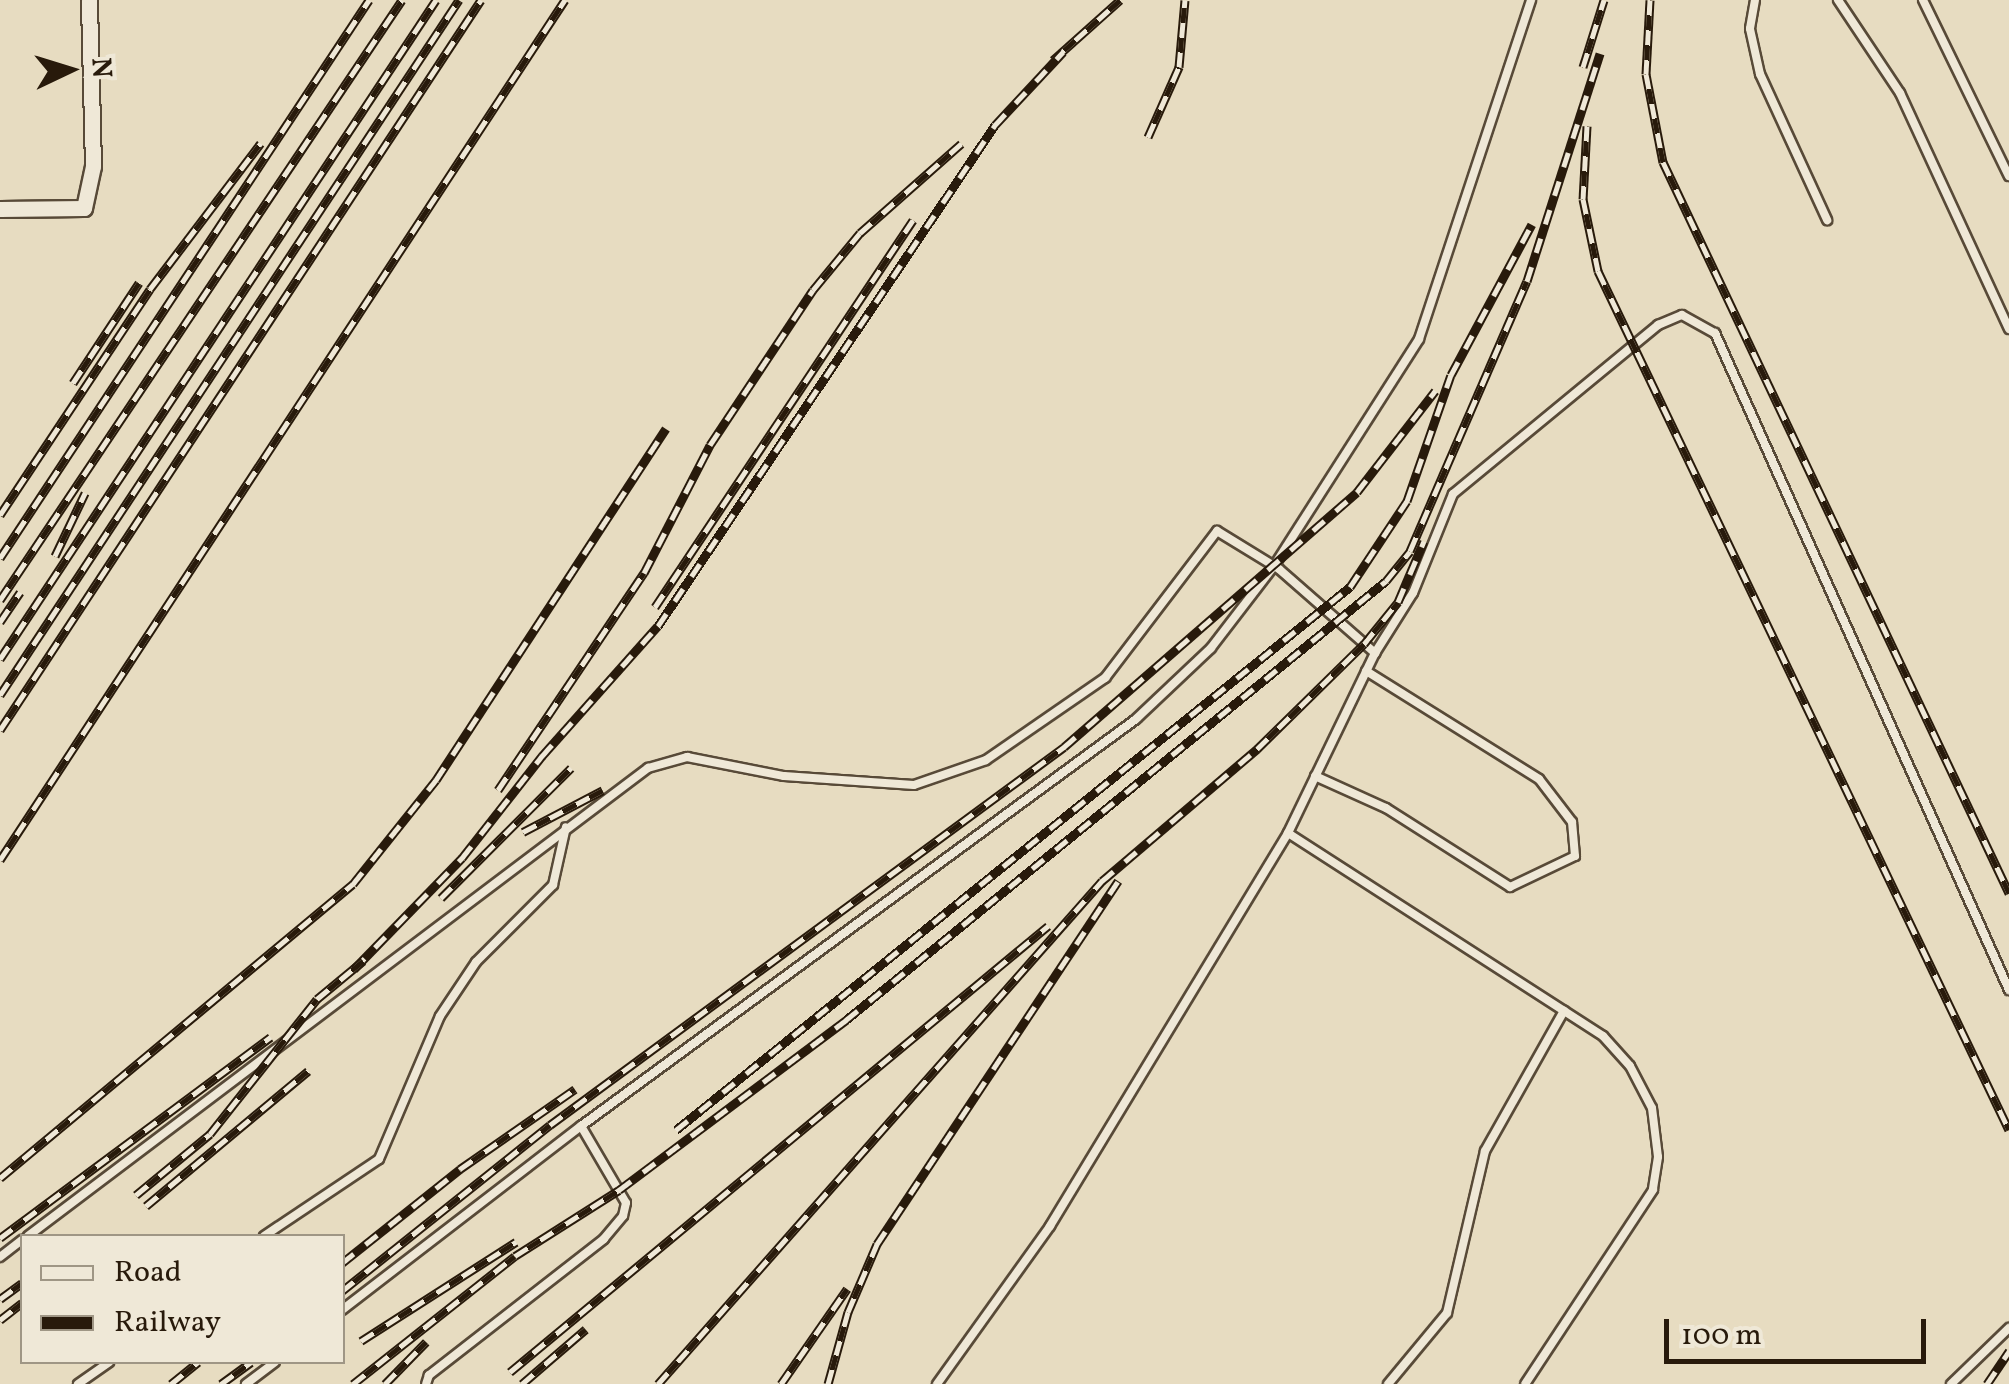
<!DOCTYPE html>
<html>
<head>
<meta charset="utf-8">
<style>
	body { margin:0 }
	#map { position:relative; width:2009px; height:1384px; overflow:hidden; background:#e7dcc1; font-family:Vollkorn,serif }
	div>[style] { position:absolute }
	.roads { filter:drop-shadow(2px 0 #584a38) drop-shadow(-2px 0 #584a38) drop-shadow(0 2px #584a38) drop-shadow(0 -2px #584a38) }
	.service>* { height:8px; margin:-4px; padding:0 4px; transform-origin:4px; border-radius:4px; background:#efe8d7 }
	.minor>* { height:15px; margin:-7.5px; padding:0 7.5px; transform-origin:7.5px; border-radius:7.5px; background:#efe8d7 }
	.rail>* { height:9px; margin-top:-4.5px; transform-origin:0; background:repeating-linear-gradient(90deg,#efe8d7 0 15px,#281a0b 0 30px); box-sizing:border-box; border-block:2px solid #281a0b }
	span { translate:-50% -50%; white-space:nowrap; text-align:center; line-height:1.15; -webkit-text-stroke:9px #efe8d7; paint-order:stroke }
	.legend { position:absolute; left:20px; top:1234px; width:325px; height:130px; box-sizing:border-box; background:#efe8d7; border:2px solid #9f9685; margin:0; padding:12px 18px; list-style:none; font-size:30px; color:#281a0b }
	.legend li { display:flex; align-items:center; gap:20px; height:50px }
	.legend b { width:50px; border:2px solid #9f9685 }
	.north { position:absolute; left:20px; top:20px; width:100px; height:100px; -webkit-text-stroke:8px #efe8d7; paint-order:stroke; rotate:86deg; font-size:28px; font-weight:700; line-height:40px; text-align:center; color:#281a0b }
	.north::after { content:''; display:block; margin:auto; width:35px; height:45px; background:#281a0b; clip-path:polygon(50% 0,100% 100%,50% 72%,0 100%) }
	.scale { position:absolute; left:1664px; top:1319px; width:262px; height:45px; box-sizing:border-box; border:5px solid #281a0b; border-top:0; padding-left:12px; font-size:30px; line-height:35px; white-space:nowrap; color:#281a0b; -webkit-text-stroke:8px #efe8d7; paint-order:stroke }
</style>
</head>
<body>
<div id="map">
	<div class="roads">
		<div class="service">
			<i style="left:1755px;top:0;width:29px;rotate:100deg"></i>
			<i style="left:1750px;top:29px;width:46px;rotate:77.5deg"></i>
			<i style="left:1760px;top:74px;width:161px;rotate:65.3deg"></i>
			<i style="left:1838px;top:0;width:112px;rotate:56.3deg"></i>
			<i style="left:1900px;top:93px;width:260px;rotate:65.2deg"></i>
			<i style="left:1923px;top:0;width:196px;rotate:64deg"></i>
			<i style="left:1315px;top:776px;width:78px;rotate:24.3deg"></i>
			<i style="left:1386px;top:808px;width:147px;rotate:32.5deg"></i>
			<i style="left:1510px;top:887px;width:72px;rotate:-25.5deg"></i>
			<i style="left:1575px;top:856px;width:34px;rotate:-95deg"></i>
			<i style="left:1572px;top:822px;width:54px;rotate:-127.5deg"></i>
			<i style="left:1539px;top:779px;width:204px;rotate:-148deg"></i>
			<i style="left:1288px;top:833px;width:375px;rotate:32.8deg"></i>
			<i style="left:1603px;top:1036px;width:40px;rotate:48deg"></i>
			<i style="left:1630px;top:1066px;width:47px;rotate:62.4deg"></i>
			<i style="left:1652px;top:1108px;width:49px;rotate:83deg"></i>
			<i style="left:1658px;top:1157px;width:33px;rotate:99deg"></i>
			<i style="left:1653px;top:1190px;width:232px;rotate:123.4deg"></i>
			<i style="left:581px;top:1126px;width:688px;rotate:-36.25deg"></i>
			<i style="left:1136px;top:719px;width:103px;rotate:-43.4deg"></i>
			<i style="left:1211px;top:648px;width:103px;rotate:-52.5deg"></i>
			<i style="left:1274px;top:566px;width:269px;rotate:-57.4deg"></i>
			<i style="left:1419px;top:339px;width:357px;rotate:-71.7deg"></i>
			<i style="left:28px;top:1236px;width:777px;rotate:-37.05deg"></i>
			<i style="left:648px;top:768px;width:41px;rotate:-15.8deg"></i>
			<i style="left:687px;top:757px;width:99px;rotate:11.1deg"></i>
			<i style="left:784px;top:776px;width:130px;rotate:4deg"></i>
			<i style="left:914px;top:785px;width:76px;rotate:-19.1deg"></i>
			<i style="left:986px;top:760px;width:145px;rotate:-34.6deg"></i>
			<i style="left:1105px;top:678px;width:185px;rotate:-52.7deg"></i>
			<i style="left:1217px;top:531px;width:73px;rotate:31.5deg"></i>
			<i style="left:1279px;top:569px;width:128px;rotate:41.2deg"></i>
			<i style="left:264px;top:1236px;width:138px;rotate:-33.8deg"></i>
			<i style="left:379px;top:1159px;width:155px;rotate:-66.9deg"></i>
			<i style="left:440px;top:1016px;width:65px;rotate:-56.3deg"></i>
			<i style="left:476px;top:962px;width:109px;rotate:-45deg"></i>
			<i style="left:553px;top:885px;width:59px;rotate:-77.4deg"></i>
			<i style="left:0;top:1257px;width:28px;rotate:-38deg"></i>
			<i style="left:342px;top:1310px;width:302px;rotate:-37.6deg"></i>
			<i style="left:581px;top:1126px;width:89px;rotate:59.7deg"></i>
			<i style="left:626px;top:1203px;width:13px;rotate:103deg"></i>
			<i style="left:623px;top:1216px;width:30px;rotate:130deg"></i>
			<i style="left:604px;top:1239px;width:222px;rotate:142.1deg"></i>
			<i style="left:429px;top:1375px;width:9px;rotate:108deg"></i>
			<i style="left:78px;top:1384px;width:38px;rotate:-35deg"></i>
			<i style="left:246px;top:1384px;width:36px;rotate:-37deg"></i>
			<i style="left:937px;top:1384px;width:194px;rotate:-54.4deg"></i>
			<i style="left:1050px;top:1226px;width:459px;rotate:-58.8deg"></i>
			<i style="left:1288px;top:833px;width:200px;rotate:-64.2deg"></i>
			<i style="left:1375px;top:653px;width:71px;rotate:-57.7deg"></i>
			<i style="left:1413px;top:593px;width:107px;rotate:-68deg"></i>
			<i style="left:1453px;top:494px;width:266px;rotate:-39.5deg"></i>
			<i style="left:1658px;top:325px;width:26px;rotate:-23deg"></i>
			<i style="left:1682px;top:315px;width:38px;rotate:29deg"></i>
			<i style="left:1715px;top:333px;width:720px;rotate:65.89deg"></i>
			<i style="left:1388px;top:1384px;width:92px;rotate:-50.3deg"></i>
			<i style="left:1447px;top:1313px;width:166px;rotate:-76.8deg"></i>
			<i style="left:1485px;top:1151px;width:161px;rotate:-60.6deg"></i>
			<i style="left:1951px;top:1384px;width:81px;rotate:-44deg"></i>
		</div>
		<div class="minor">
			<i style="left:0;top:209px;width:84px;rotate:-0.7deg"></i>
			<i style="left:84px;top:208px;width:43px;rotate:-77.9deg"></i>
			<i style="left:93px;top:166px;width:166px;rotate:-91.4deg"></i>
		</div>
	</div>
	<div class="rail">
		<i style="left:1650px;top:0;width:74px;rotate:93.1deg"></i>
		<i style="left:1646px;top:74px;width:90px;rotate:79.1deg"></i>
		<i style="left:1663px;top:162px;width:809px;rotate:64.67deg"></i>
		<i style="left:1053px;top:60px;width:90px;rotate:-41.8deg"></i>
		<i style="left:1583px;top:67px;width:70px;rotate:-72.6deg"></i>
		<i style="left:1587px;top:126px;width:73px;rotate:93.1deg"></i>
		<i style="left:1583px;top:199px;width:74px;rotate:78.2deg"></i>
		<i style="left:1598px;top:271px;width:952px;rotate:64.43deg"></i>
		<i style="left:1148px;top:137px;width:77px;rotate:-66.1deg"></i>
		<i style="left:1179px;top:67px;width:67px;rotate:-84.9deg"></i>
		<i style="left:73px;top:383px;width:120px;rotate:-56.6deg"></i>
		<i style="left:0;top:515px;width:271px;rotate:-56.4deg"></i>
		<i style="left:150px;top:289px;width:183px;rotate:-52.8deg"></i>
		<i style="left:55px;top:556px;width:70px;rotate:-64.5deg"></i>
		<i style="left:0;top:558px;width:669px;rotate:-56.52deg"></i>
		<i style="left:0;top:600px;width:722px;rotate:-56.18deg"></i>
		<i style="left:655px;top:607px;width:465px;rotate:-56.3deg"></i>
		<i style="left:0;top:622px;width:36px;rotate:-56deg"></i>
		<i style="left:0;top:659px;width:790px;rotate:-56.51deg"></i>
		<i style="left:0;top:695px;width:833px;rotate:-56.56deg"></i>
		<i style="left:0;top:730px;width:874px;rotate:-56.62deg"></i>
		<i style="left:498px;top:790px;width:262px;rotate:-56.1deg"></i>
		<i style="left:644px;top:573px;width:144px;rotate:-62.7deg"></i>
		<i style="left:710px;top:445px;width:186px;rotate:-56.4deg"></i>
		<i style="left:813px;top:290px;width:74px;rotate:-50.5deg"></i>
		<i style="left:860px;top:233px;width:135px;rotate:-41.4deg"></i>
		<i style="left:523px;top:832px;width:90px;rotate:-27.7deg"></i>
		<i style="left:0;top:860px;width:1029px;rotate:-56.7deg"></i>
		<i style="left:441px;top:898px;width:184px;rotate:-45deg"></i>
		<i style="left:354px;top:969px;width:155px;rotate:-45.8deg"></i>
		<i style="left:462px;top:858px;width:130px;rotate:-51.9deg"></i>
		<i style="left:542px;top:756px;width:174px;rotate:-48.3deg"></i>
		<i style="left:658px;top:626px;width:604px;rotate:-56.07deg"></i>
		<i style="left:995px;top:125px;width:100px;rotate:-47deg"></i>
		<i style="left:676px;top:1130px;width:866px;rotate:-38.86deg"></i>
		<i style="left:1350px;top:587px;width:103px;rotate:-56.5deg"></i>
		<i style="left:1407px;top:501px;width:133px;rotate:-70.8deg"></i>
		<i style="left:1451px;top:375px;width:171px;rotate:-61.8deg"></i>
		<i style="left:0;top:1178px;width:459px;rotate:-39.8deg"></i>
		<i style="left:353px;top:884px;width:133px;rotate:-51.4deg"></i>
		<i style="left:436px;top:780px;width:420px;rotate:-56.8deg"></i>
		<i style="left:136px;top:1195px;width:96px;rotate:-39.5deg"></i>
		<i style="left:210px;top:1134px;width:172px;rotate:-51.6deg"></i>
		<i style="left:317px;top:999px;width:60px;rotate:-39.6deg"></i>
		<i style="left:146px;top:1206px;width:211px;rotate:-39.8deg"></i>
		<i style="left:0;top:1238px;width:337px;rotate:-36.6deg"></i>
		<i style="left:342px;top:1263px;width:151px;rotate:-38.5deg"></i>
		<i style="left:460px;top:1169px;width:140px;rotate:-34.8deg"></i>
		<i style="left:342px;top:1291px;width:266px;rotate:-38.6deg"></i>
		<i style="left:550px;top:1125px;width:638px;rotate:-36.33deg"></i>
		<i style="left:1064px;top:747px;width:388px;rotate:-41deg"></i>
		<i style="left:1357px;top:492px;width:128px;rotate:-52.3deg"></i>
		<i style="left:0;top:1299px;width:27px;rotate:-36deg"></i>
		<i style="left:0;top:1320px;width:28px;rotate:-38deg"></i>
		<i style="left:361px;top:1341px;width:184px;rotate:-32.6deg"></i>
		<i style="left:510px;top:1372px;width:699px;rotate:-39.66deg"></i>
		<i style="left:171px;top:1384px;width:35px;rotate:-39deg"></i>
		<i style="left:221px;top:1384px;width:37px;rotate:-36deg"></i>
		<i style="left:353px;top:1384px;width:206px;rotate:-38.3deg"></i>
		<i style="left:515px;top:1256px;width:123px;rotate:-32.4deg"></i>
		<i style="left:619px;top:1190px;width:284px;rotate:-36.8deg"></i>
		<i style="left:846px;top:1020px;width:696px;rotate:-39.11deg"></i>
		<i style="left:1386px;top:581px;width:38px;rotate:-51deg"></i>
		<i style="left:1410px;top:551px;width:294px;rotate:-66.6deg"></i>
		<i style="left:1527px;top:281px;width:239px;rotate:-72.2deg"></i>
		<i style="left:385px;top:1384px;width:59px;rotate:-45.7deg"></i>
		<i style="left:522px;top:1384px;width:84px;rotate:-40.7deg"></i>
		<i style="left:658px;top:1384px;width:671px;rotate:-48.57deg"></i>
		<i style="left:1102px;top:881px;width:204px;rotate:-40.4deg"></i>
		<i style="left:1257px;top:749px;width:150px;rotate:-44.5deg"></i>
		<i style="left:1364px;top:644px;width:54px;rotate:-51deg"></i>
		<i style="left:1398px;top:602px;width:66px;rotate:-66.9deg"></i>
		<i style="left:781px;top:1384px;width:116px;rotate:-55.2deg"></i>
		<i style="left:828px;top:1384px;width:75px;rotate:-74.5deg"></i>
		<i style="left:848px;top:1312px;width:74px;rotate:-66.9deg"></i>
		<i style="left:877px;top:1244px;width:436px;rotate:-56.4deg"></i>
		<i style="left:1987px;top:1384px;width:40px;rotate:-56deg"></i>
	</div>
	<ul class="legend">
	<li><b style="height:12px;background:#efe8d7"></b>Road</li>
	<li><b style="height:12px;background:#281a0b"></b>Railway</li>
	</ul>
	<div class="north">N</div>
	<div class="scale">100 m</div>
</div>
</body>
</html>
